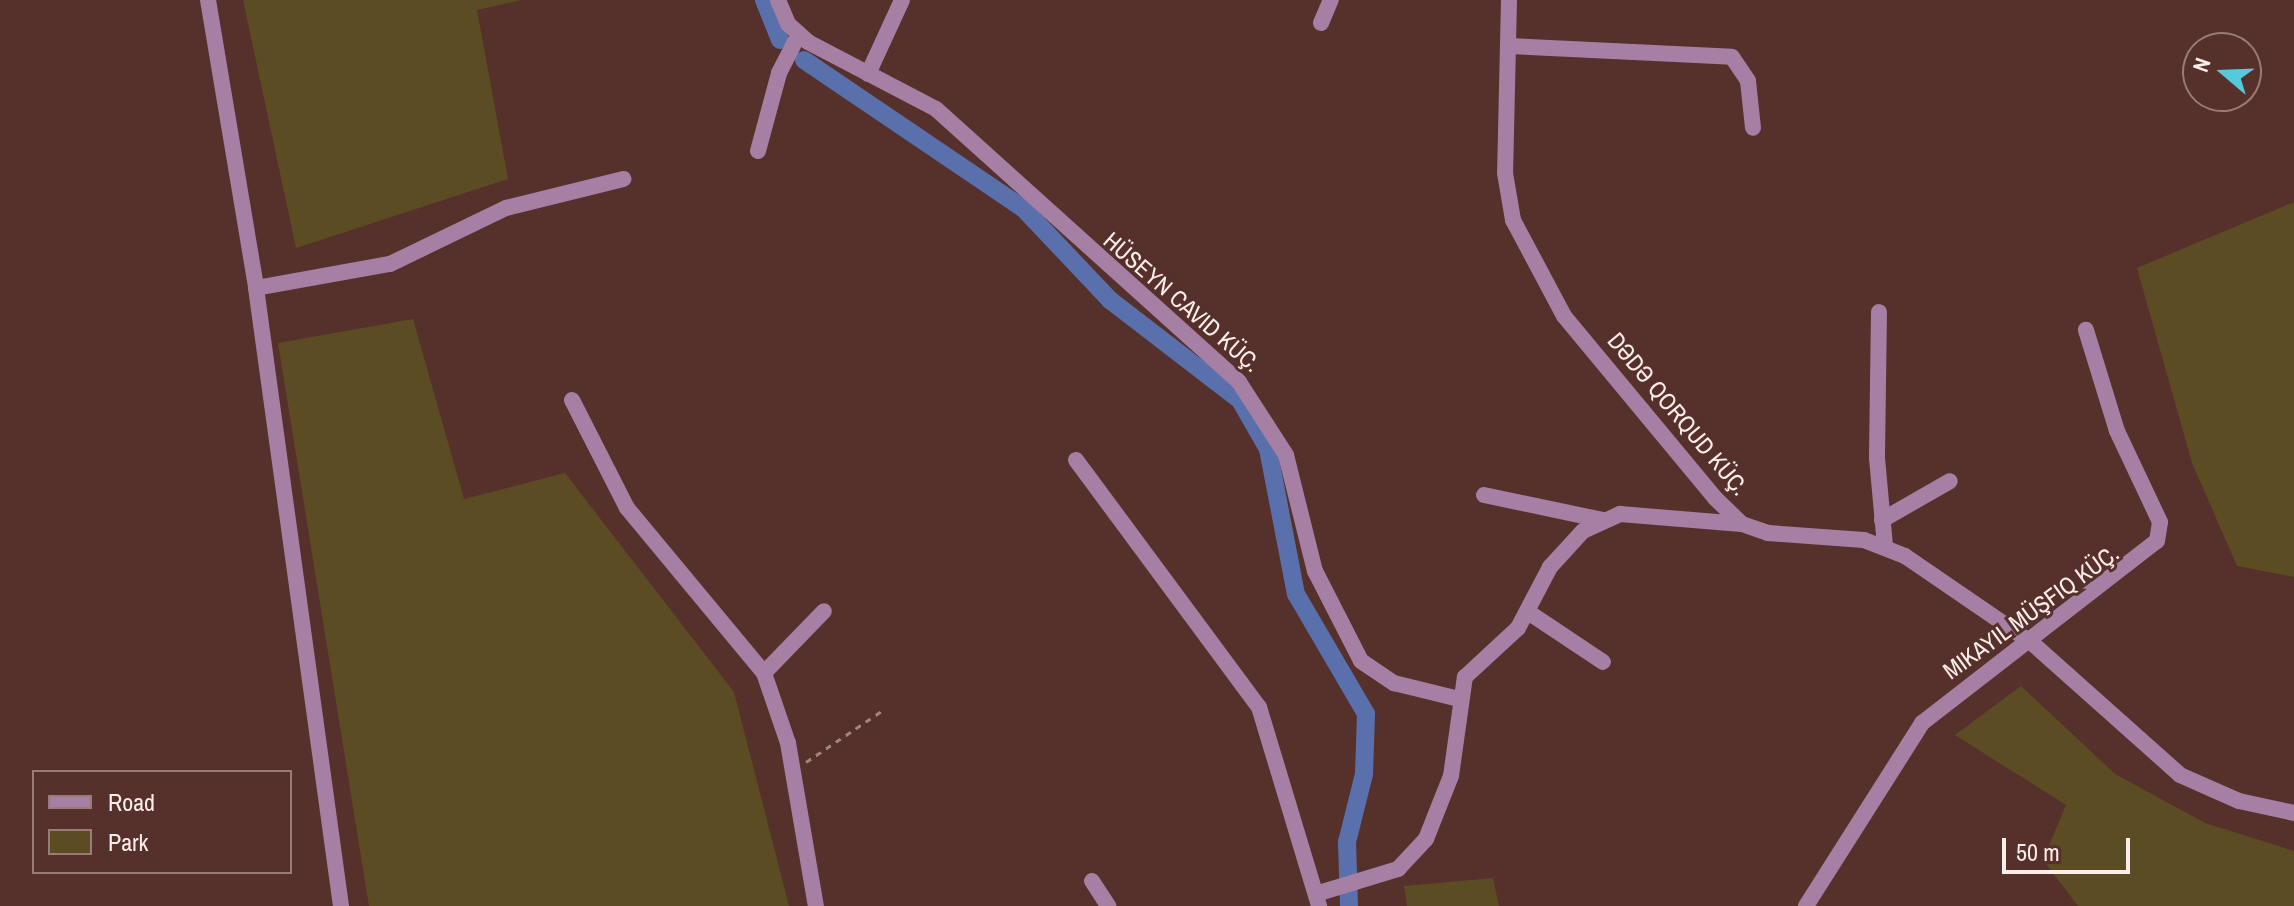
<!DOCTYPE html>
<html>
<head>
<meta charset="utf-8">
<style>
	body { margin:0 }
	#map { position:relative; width:2294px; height:906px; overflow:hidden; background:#56302b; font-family:"Archivo Narrow",sans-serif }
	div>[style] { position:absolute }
	.green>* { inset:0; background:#5c4c24 }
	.canal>* { height:18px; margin:-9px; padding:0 9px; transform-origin:9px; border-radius:9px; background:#5970ad }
	.path>* { height:3px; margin-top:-1.5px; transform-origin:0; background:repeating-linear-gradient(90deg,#a08480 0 6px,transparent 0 12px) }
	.minor>* { height:16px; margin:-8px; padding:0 8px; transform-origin:8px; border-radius:8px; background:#a67fa4 }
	span { translate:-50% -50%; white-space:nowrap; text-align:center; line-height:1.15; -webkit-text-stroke:6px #56302b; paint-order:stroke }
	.street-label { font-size:24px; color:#fdedeb }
	.legend { position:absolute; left:32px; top:770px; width:260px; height:104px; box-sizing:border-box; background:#56302b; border:2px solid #997c78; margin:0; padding:10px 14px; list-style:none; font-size:24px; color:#fdedeb }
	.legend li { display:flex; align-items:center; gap:16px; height:40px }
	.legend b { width:40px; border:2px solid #997c78 }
	.north { position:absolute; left:2182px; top:32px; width:80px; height:80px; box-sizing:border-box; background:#56302b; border:2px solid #997c78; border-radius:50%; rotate:289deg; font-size:22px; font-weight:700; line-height:32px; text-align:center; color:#fdedeb }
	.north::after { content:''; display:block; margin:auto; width:28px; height:36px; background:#53cbdb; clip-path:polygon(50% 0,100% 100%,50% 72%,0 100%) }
	.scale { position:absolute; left:2002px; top:838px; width:128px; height:36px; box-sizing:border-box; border:4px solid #fdedeb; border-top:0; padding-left:10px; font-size:24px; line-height:28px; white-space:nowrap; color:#fdedeb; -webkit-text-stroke:6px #56302b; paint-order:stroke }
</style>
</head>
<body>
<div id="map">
	<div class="green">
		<i style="clip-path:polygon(243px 0,521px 0,477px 10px,508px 179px,296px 248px)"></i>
		<i style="clip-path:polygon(2294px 202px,2294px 577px,2237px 566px,2192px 463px,2137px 268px)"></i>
		<i style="clip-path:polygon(413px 319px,464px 499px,565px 473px,734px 692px,789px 906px,369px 906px,278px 343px)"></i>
		<i style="clip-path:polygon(2021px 686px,2115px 774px,2205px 823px,2294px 851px,2294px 906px,2078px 906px,2043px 860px,2066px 805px,1955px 735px)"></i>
		<i style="clip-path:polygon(1493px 878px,1499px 906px,1407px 906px,1404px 886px)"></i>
	</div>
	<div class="canal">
		<i style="left:764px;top:0;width:43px;rotate:68.2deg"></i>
		<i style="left:804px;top:60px;width:264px;rotate:34.1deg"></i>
		<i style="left:1023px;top:208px;width:127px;rotate:46.6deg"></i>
		<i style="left:1110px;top:300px;width:164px;rotate:37.6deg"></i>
		<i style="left:1240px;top:400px;width:56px;rotate:60.3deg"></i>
		<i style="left:1268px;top:449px;width:148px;rotate:79.1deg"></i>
		<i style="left:1296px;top:594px;width:139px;rotate:59.7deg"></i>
		<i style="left:1366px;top:714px;width:60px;rotate:91.9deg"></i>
		<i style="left:1364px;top:774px;width:70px;rotate:104deg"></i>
		<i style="left:1347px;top:842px;width:64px;rotate:88.2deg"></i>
	</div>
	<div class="path">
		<i style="left:806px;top:762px;width:93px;rotate:-34deg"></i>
	</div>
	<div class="minor">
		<i style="left:208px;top:0;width:292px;rotate:80.5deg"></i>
		<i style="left:256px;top:288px;width:624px;rotate:82.17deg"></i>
		<i style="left:778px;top:0;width:26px;rotate:67deg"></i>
		<i style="left:788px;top:24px;width:27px;rotate:42deg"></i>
		<i style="left:808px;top:42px;width:144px;rotate:27.6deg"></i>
		<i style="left:936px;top:109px;width:408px;rotate:42deg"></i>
		<i style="left:1239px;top:382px;width:87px;rotate:57.2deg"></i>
		<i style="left:1286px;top:455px;width:120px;rotate:76deg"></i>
		<i style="left:1315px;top:571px;width:101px;rotate:62.9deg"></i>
		<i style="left:1361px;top:661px;width:40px;rotate:34deg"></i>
		<i style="left:1394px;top:683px;width:67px;rotate:13.8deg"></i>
		<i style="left:1509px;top:0;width:173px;rotate:91.3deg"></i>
		<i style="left:1505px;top:173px;width:48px;rotate:80.3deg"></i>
		<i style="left:1513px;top:220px;width:109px;rotate:62deg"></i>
		<i style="left:1564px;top:316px;width:236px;rotate:50.3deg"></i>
		<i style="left:1715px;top:498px;width:37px;rotate:44deg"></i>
		<i style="left:1742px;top:524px;width:28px;rotate:19deg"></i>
		<i style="left:1768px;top:533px;width:96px;rotate:4.2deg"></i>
		<i style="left:1864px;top:540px;width:44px;rotate:21.3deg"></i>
		<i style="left:1905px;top:556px;width:154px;rotate:34.4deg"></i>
		<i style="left:2032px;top:643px;width:198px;rotate:41.7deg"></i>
		<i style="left:2180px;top:775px;width:64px;rotate:23.8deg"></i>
		<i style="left:2239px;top:801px;width:56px;rotate:12.3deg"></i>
		<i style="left:1321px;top:23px;width:25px;rotate:-67deg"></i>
		<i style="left:1510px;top:46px;width:222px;rotate:2.8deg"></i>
		<i style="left:1732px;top:57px;width:29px;rotate:56deg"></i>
		<i style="left:1748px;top:81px;width:47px;rotate:83.9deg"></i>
		<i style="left:868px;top:74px;width:81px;rotate:-65.3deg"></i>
		<i style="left:758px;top:151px;width:81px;rotate:-74.9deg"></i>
		<i style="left:779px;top:73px;width:44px;rotate:-62.9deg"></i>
		<i style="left:256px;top:288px;width:136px;rotate:-10.2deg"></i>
		<i style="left:390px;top:264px;width:129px;rotate:-25.8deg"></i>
		<i style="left:506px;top:208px;width:121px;rotate:-13.9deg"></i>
		<i style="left:1879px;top:312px;width:146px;rotate:90.8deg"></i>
		<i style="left:1877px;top:458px;width:88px;rotate:84.8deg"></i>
		<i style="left:572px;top:400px;width:121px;rotate:63deg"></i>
		<i style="left:627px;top:508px;width:214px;rotate:50.3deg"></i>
		<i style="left:764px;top:673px;width:74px;rotate:71.1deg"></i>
		<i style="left:788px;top:743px;width:165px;rotate:80.3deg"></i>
		<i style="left:1076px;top:460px;width:307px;rotate:53.5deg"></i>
		<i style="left:1259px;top:707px;width:208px;rotate:73.2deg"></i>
		<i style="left:1484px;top:495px;width:122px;rotate:11.9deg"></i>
		<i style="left:1882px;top:520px;width:78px;rotate:-29.8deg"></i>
		<i style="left:1528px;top:612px;width:90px;rotate:33.7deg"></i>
		<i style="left:764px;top:673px;width:86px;rotate:-45.9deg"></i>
		<i style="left:1092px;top:881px;width:30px;rotate:57deg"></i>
		<i style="left:1319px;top:893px;width:83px;rotate:-16.9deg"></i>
		<i style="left:1398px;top:869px;width:41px;rotate:-47deg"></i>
		<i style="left:1426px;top:839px;width:68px;rotate:-68.4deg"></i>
		<i style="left:1451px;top:776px;width:100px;rotate:-82deg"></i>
		<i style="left:1465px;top:677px;width:72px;rotate:-42.8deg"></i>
		<i style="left:1518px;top:628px;width:69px;rotate:-62.3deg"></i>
		<i style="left:1550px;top:567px;width:49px;rotate:-47.5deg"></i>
		<i style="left:1583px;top:531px;width:41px;rotate:-24.7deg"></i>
		<i style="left:1620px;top:514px;width:122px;rotate:4.7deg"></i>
		<i style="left:1806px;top:906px;width:217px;rotate:-57.6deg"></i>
		<i style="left:1922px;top:723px;width:297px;rotate:-37.8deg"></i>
		<i style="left:2157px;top:541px;width:19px;rotate:-81deg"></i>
		<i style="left:2160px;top:522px;width:101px;rotate:-115.3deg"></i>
		<i style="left:2117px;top:431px;width:106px;rotate:-107.1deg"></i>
	</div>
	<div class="street-label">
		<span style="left:1182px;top:302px;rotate:41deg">HÜSEYN CAVID KÜÇ.</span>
		<span style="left:1678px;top:414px;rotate:50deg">DƏDƏ QORQUD KÜÇ.</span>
		<span style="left:2031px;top:612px;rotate:-36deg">MIKAYIL MÜŞFIQ KÜÇ.</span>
	</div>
	<ul class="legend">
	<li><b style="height:10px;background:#a67fa4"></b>Road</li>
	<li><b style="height:22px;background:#5c4c24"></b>Park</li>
	</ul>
	<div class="north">N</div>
	<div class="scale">50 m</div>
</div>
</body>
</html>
